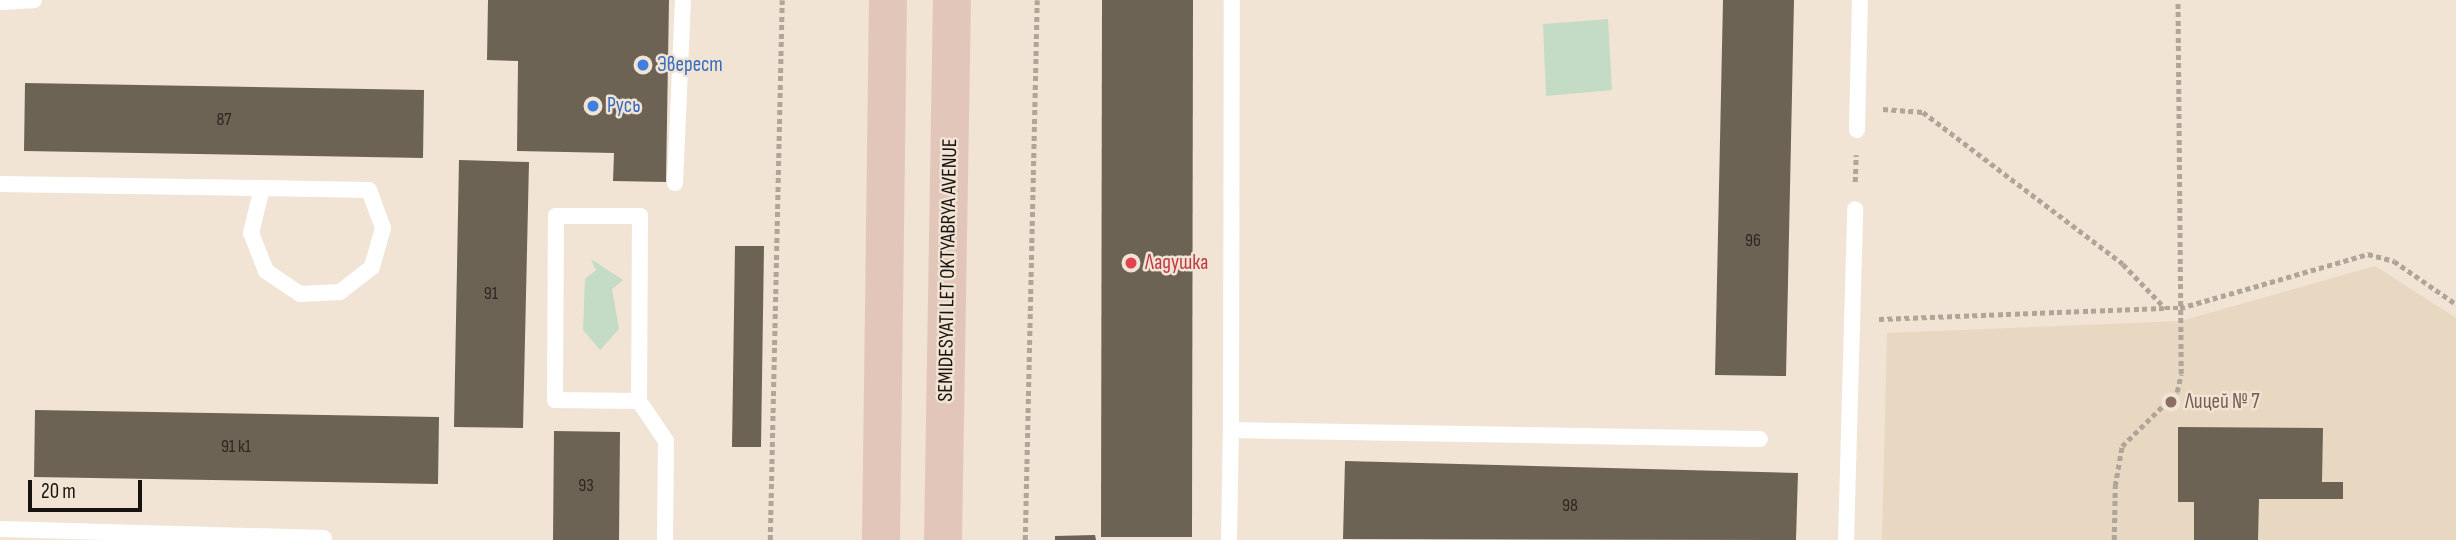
<!DOCTYPE html>
<html>
<head>
<meta charset="utf-8">
<style>
	body { margin:0 }
	#map { position:relative; width:2456px; height:540px; overflow:hidden; background:#f1e4d5; font-family:"Sofia Sans Condensed",sans-serif }
	div>[style] { position:absolute }
	.built>* { inset:0; background:#e8d7c1 }
	.green>* { inset:0; background:#c4dcc5 }
	.building>* { inset:0; background:#6d6355 }
	.path>* { height:4.5px; margin-top:-2.25px; transform-origin:0; background:repeating-linear-gradient(90deg,#b0a599 0 5px,transparent 0 8.5px) }
	.lane>* { height:16px; margin:-8px; padding:0 8px; transform-origin:8px; border-radius:8px; background:#fff }
	.secondary>* { height:38px; margin:-19px; padding:0 19px; transform-origin:19px; border-radius:19px; background:#e2c6b9 }
	.dots>* { width:19px; height:19px; translate:-50% -50%; box-sizing:border-box; border:4px solid #f1e4d5; border-radius:50% }
	span { translate:-50% -50%; white-space:nowrap; text-align:center; line-height:1.15; -webkit-text-stroke:5px #f1e4d5; paint-order:stroke }
	.number-label { font-size:18px; color:#2d2720 }
	.number-label span { -webkit-text-stroke-width:0 }
	.shop-label { font-size:21px; color:#366cbe }
	.left { translate:0 -50%; text-align:left }
	.health-label { font-size:21px; color:#be3a42 }
	.street-label { font-size:21px; color:#18130e }
	.education-label { font-size:21px; color:#785e54 }
	.scale { position:absolute; left:28px; top:480px; width:114px; height:32px; box-sizing:border-box; border:4px solid #18130e; border-top:0; padding-left:9px; font-size:21px; line-height:24px; white-space:nowrap; color:#18130e; -webkit-text-stroke:5px #f1e4d5; paint-order:stroke }
</style>
</head>
<body>
<div id="map">
	<div class="built">
		<i style="clip-path:polygon(2375px 266px,2456px 318px,2456px 540px,1882px 540px,1887px 333px,2181px 321px)"></i>
	</div>
	<div class="green">
		<i style="clip-path:polygon(1608px 19px,1612px 90px,1546px 96px,1543px 24px)"></i>
		<i style="clip-path:polygon(591px 259px,623px 280px,612px 289px,619px 329px,600px 350px,583px 330px,585px 279px,596px 270px)"></i>
	</div>
	<div class="building">
		<i style="clip-path:polygon(488px 0,669px 0,666px 182px,613px 181px,614px 153px,517px 151px,518px 61px,487px 60px)"></i>
		<i style="clip-path:polygon(1102px 0,1193px 0,1192px 537px,1101px 537px)"></i>
		<i style="clip-path:polygon(1723px 0,1794px 0,1786px 376px,1715px 375px)"></i>
		<i style="clip-path:polygon(25px 83px,424px 90px,423px 158px,24px 151px)"></i>
		<i style="clip-path:polygon(459px 160px,529px 162px,523px 428px,454px 427px)"></i>
		<i style="clip-path:polygon(735px 246px,764px 246px,761px 447px,732px 447px)"></i>
		<i style="clip-path:polygon(35px 410px,439px 417px,438px 484px,34px 477px)"></i>
		<i style="clip-path:polygon(2178px 427px,2323px 428px,2322px 482px,2343px 482px,2343px 499px,2259px 499px,2258px 540px,2194px 540px,2194px 502px,2178px 502px)"></i>
		<i style="clip-path:polygon(554px 431px,620px 432px,619px 540px,553px 540px)"></i>
		<i style="clip-path:polygon(1345px 461px,1798px 473px,1796px 540px,1343px 539px)"></i>
		<i style="clip-path:polygon(1095px 535px,1096px 540px,1055px 540px,1055px 536px)"></i>
	</div>
	<div class="path">
		<i style="left:1883px;top:109px;width:40px;rotate:4.3deg"></i>
		<i style="left:1923px;top:112px;width:251px;rotate:37.2deg"></i>
		<i style="left:2123px;top:264px;width:61px;rotate:46.3deg"></i>
		<i style="left:2165px;top:308px;width:15px"></i>
		<i style="left:2180px;top:308px;width:196px;rotate:-16deg"></i>
		<i style="left:2368px;top:254px;width:27px;rotate:15deg"></i>
		<i style="left:2394px;top:261px;width:75px;rotate:34.7deg"></i>
		<i style="left:1855px;top:182px;width:27px;rotate:-88deg"></i>
		<i style="left:1879px;top:319px;width:285px;rotate:-2.2deg"></i>
		<i style="left:770px;top:540px;width:540px;rotate:-88.73deg"></i>
		<i style="left:1025px;top:540px;width:540px;rotate:-88.73deg"></i>
		<i style="left:2114px;top:540px;width:54px;rotate:-88.9deg"></i>
		<i style="left:2115px;top:486px;width:41px;rotate:-80.1deg"></i>
		<i style="left:2122px;top:446px;width:77px;rotate:-44.5deg"></i>
		<i style="left:2177px;top:392px;width:18px;rotate:-77deg"></i>
		<i style="left:2181px;top:374px;width:374px;rotate:-90.5deg"></i>
	</div>
	<div class="lane">
		<i style="left:0;top:2px;width:34px;rotate:-3deg"></i>
		<i style="left:1857px;top:130px;width:130px;rotate:-88.7deg"></i>
		<i style="left:675px;top:183px;width:183px;rotate:-87.5deg"></i>
		<i style="left:0;top:184px;width:262px;rotate:0.9deg"></i>
		<i style="left:262px;top:188px;width:107px;rotate:1.1deg"></i>
		<i style="left:369px;top:190px;width:40px;rotate:69.8deg"></i>
		<i style="left:383px;top:228px;width:41px;rotate:105.8deg"></i>
		<i style="left:372px;top:267px;width:41px;rotate:142deg"></i>
		<i style="left:340px;top:292px;width:40px;rotate:177.1deg"></i>
		<i style="left:300px;top:294px;width:41px;rotate:-145.9deg"></i>
		<i style="left:266px;top:271px;width:41px;rotate:-111.5deg"></i>
		<i style="left:251px;top:233px;width:46px;rotate:-76.3deg"></i>
		<i style="left:639px;top:401px;width:84px;rotate:-179.3deg"></i>
		<i style="left:555px;top:400px;width:184px;rotate:-89.7deg"></i>
		<i style="left:556px;top:216px;width:84px"></i>
		<i style="left:640px;top:216px;width:185px;rotate:90.3deg"></i>
		<i style="left:639px;top:401px;width:48px;rotate:56deg"></i>
		<i style="left:666px;top:441px;width:99px;rotate:90.6deg"></i>
		<i style="left:1231px;top:430px;width:430px;rotate:-89.9deg"></i>
		<i style="left:0;top:529px;width:324px;rotate:1.6deg"></i>
		<i style="left:1229px;top:540px;width:110px;rotate:-89deg"></i>
		<i style="left:1231px;top:430px;width:529px;rotate:0.97deg"></i>
		<i style="left:1846px;top:540px;width:331px;rotate:-88.4deg"></i>
	</div>
	<div class="secondary">
		<i style="left:881px;top:540px;width:540px;rotate:-89.26deg"></i>
		<i style="left:943px;top:540px;width:540px;rotate:-89.05deg"></i>
	</div>
	<div class="dots">
		<i style="left:643px;top:65px;background:#3f7fe0"></i>
		<i style="left:593px;top:106px;background:#3f7fe0"></i>
		<i style="left:1131px;top:263px;background:#e0444e"></i>
		<i style="left:2171px;top:402px;background:#8d6e63"></i>
	</div>
	<div class="number-label">
		<span style="left:224px;top:120px">87</span>
		<span style="left:1753px;top:241px">96</span>
		<span style="left:491px;top:294px">91</span>
		<span style="left:236px;top:447px">91 к1</span>
		<span style="left:586px;top:486px">93</span>
		<span style="left:1570px;top:506px">98</span>
	</div>
	<div class="shop-label">
		<span class="left" style="left:657px;top:65px">Эверест</span>
		<span class="left" style="left:607px;top:106px">Русь</span>
	</div>
	<div class="health-label">
		<span class="left" style="left:1145px;top:263px">Ладушка</span>
	</div>
	<div class="street-label">
		<span style="left:948px;top:270px;rotate:-89deg">SEMIDESYATI LET OKTYABRYA AVENUE</span>
	</div>
	<div class="education-label">
		<span class="left" style="left:2185px;top:402px">Лицей № 7</span>
	</div>
	<div class="scale">20 m</div>
</div>
</body>
</html>
